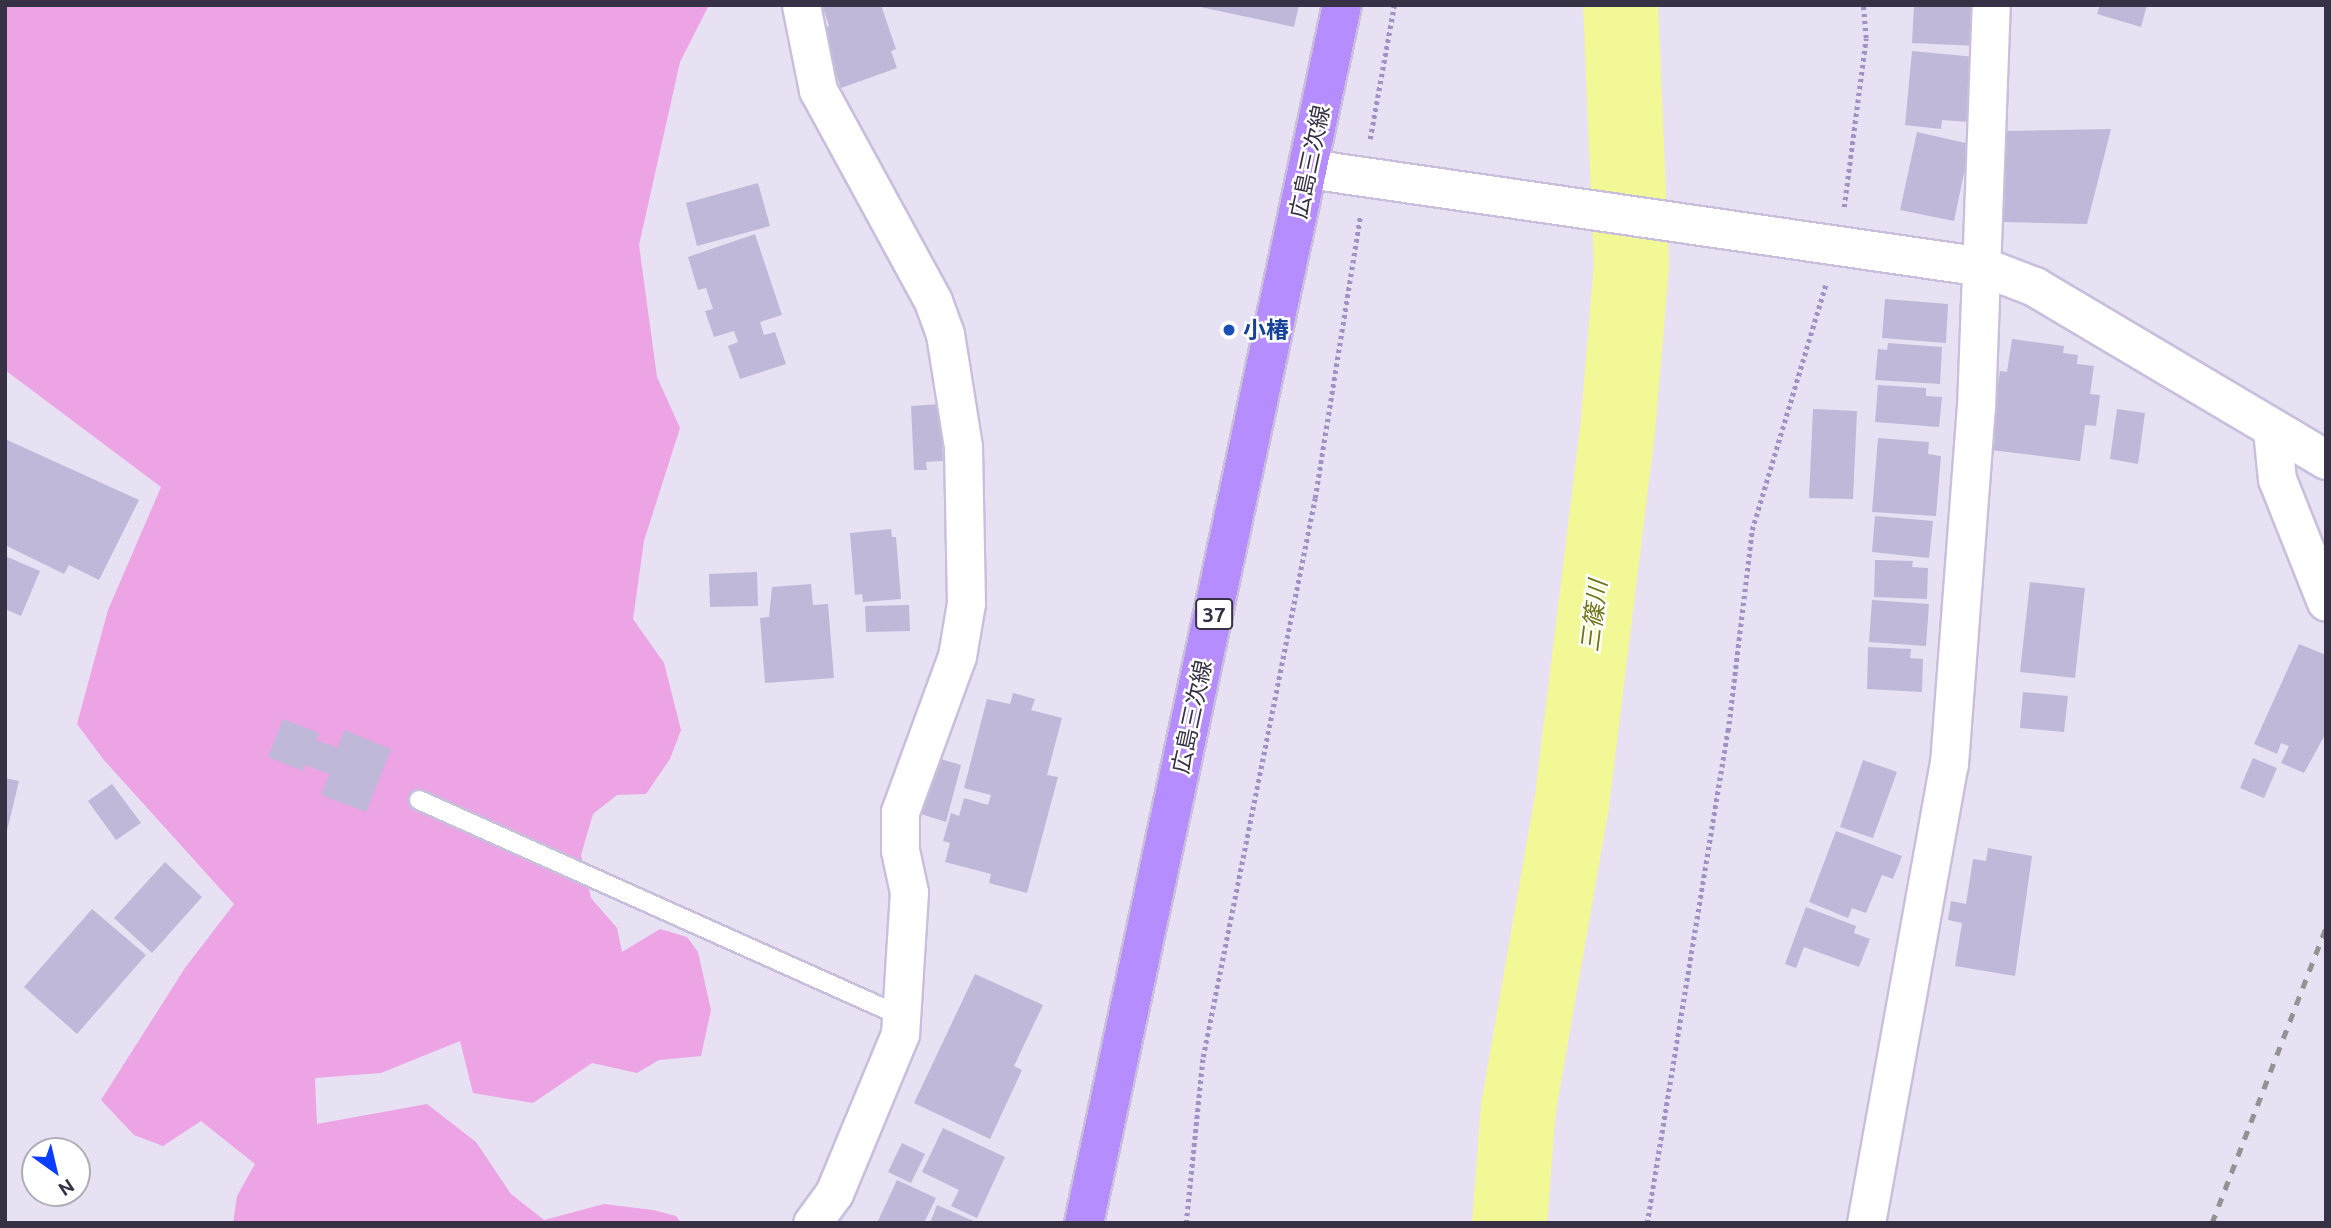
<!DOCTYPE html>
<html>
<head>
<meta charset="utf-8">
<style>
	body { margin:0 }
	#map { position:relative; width:2331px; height:1228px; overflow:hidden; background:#e7e1f3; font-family:Ubuntu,"Noto Sans JP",sans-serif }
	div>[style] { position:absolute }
	.green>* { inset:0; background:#eca4e5 }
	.river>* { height:75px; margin:-37.5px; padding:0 37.5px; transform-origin:37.5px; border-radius:37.5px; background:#f2f895 }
	.building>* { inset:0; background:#c0b8d8 }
	.path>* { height:4.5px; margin-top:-2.25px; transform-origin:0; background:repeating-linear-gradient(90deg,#a092c2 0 3.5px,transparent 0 7px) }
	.roads { filter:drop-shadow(2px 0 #c9bfdd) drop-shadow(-2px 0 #c9bfdd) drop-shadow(0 2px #c9bfdd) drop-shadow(0 -2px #c9bfdd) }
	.service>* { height:18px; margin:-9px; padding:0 9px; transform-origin:9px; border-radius:9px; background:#fff }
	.minor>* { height:37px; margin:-18.5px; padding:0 18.5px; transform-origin:18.5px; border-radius:18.5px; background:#fff }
	.tertiary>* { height:38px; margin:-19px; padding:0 19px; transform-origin:19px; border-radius:19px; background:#fff }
	.primary>* { height:38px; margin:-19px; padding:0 19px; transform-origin:19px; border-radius:19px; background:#b68dff }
	.rail>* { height:5px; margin-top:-2.5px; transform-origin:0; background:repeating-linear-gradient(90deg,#939393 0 9px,transparent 0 18px) }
	.dots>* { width:19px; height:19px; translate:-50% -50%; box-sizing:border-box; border:4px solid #fff; border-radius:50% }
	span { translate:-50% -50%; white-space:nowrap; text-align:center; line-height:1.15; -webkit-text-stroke:5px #fff; paint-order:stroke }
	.shield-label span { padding:2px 5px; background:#fff; border:2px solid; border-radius:5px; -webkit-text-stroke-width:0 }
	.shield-label { font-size:21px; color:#363144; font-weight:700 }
	.street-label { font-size:23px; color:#363144 }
	.transit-label { font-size:23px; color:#164399; font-weight:700 }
	.left { translate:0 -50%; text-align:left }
	.water-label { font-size:24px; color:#70761a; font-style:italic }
	.frame { position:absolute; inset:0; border:7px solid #363144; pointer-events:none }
	.north { position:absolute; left:21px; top:1137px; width:70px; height:70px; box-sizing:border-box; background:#fff; border:2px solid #afadb4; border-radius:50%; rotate:146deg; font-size:19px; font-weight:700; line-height:28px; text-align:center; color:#363144 }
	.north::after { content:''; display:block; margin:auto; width:24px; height:32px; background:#0b3dff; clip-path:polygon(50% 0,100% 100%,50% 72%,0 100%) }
</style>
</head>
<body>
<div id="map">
	<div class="green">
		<i style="clip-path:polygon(5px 5px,709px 5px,680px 62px,639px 245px,657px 377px,680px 428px,644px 541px,633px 619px,664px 663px,681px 730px,670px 759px,646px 794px,617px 795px,593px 814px,581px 855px,591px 898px,617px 928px,622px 952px,660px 929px,687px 937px,698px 952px,711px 1010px,701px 1056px,659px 1060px,637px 1073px,592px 1063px,533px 1103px,473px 1093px,460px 1041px,381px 1073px,315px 1078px,317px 1124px,427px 1104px,476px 1142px,511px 1194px,544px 1220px,604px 1204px,653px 1210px,676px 1216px,681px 1223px,233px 1223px,237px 1196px,255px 1164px,201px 1121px,163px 1146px,134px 1135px,101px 1100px,185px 968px,234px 904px,103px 759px,77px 724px,108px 610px,161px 487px,5px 370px)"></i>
	</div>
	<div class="river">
		<i style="left:1509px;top:1223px;width:116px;rotate:-85.6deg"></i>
		<i style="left:1518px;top:1107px;width:308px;rotate:-80.1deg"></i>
		<i style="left:1571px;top:804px;width:376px;rotate:-83deg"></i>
		<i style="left:1617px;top:431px;width:166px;rotate:-85.2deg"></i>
		<i style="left:1631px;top:266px;width:261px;rotate:-92.4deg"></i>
	</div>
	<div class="building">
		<i style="clip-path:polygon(822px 5px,881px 5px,896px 49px,891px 51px,897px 68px,841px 88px,820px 29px,829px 26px)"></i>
		<i style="clip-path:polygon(1191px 5px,1299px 5px,1294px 27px)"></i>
		<i style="clip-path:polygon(1914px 5px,1980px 5px,1978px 46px,1912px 43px)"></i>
		<i style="clip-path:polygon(2100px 5px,2147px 5px,2141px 27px,2097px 14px)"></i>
		<i style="clip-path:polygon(1912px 51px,1975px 57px,1969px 122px,1942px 120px,1941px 129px,1905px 125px)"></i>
		<i style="clip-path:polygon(2111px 129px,2087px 224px,2002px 222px,2003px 131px)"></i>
		<i style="clip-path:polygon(1917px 132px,1970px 144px,1954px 221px,1900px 210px)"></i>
		<i style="clip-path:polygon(758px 183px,770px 226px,697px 246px,686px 203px)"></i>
		<i style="clip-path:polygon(755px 234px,782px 315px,760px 322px,764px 335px,775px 332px,786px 364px,740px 379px,728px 346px,738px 342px,734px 331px,714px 337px,705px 311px,713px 309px,706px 288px,698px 290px,688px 257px)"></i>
		<i style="clip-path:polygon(1885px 299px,1948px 304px,1946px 343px,1882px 338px)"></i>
		<i style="clip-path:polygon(2012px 339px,2064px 346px,2063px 353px,2078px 355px,2077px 364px,2094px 366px,2090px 394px,2100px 395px,2096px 426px,2085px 425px,2080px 461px,1983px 449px,1989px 403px,1995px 404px,2000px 371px,2007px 372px)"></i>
		<i style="clip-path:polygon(1888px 343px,1942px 347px,1940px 384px,1875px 380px,1878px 349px,1887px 350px)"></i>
		<i style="clip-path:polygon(1878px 385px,1926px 388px,1926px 396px,1942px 397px,1939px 427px,1875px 422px)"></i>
		<i style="clip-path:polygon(940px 404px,943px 461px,926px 462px,927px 470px,914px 470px,911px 406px)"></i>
		<i style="clip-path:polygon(1813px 409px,1857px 411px,1853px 499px,1809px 498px)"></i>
		<i style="clip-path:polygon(2117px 409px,2145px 413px,2138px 464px,2110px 459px)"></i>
		<i style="clip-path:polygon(1878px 438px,1929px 442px,1928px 454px,1941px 456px,1936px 516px,1872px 512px)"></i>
		<i style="clip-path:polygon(5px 439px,139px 500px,99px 580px,69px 565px,64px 574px,5px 545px)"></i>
		<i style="clip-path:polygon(1875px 516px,1933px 521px,1929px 558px,1872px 552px)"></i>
		<i style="clip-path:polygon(891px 529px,892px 537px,896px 537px,901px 599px,863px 602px,862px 594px,855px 595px,850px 533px)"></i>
		<i style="clip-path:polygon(5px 556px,40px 571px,21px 616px,5px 609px)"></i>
		<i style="clip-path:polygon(1875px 560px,1913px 561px,1912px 567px,1928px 568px,1927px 599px,1874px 597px)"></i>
		<i style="clip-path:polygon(757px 572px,758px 606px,710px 607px,709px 574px)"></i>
		<i style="clip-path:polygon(2030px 582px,2085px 588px,2075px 678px,2020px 672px)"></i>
		<i style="clip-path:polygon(811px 584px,813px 605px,828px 604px,834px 678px,765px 683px,760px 618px,769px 617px,772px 587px)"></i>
		<i style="clip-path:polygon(1872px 600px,1929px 604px,1926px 646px,1869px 642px)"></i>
		<i style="clip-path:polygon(909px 605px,910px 631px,866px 632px,865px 606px)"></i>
		<i style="clip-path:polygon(2299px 644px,2326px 655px,2326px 733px,2304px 773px,2281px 763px,2289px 746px,2281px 743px,2277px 754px,2254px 744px)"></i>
		<i style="clip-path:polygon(1868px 647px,1911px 649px,1910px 658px,1923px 659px,1922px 692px,1867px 689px)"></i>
		<i style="clip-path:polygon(2023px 692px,2068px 696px,2064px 732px,2020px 728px)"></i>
		<i style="clip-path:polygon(1013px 693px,1035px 699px,1031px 710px,1062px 718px,1047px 775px,1058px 777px,1027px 893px,989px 883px,991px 874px,945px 862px,950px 843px,943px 841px,951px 813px,959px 816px,964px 798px,988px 805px,991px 795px,964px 788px,987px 699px,1010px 704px)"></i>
		<i style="clip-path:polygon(283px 719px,319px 733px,316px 740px,338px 748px,344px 730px,391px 749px,366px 812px,321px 795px,329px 774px,305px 765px,303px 771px,268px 757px)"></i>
		<i style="clip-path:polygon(934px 757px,961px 765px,946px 822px,918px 813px)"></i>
		<i style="clip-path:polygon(2253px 758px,2277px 768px,2264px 798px,2240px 788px)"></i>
		<i style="clip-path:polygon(1863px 760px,1897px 772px,1873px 838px,1840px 827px)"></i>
		<i style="clip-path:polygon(5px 778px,19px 781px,6px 835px,5px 835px)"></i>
		<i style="clip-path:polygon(112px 784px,141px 823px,116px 840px,88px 801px)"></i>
		<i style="clip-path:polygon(1836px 831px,1902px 856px,1893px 879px,1882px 875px,1866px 913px,1852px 908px,1848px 918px,1809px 902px)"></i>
		<i style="clip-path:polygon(1988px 848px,2032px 856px,2015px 976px,1955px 966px,1962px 923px,1948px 920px,1951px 901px,1966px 904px,1973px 859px,1986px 861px)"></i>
		<i style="clip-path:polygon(165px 862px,202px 897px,152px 953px,114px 918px)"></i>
		<i style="clip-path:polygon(1806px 907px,1856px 926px,1854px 933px,1870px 939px,1859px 967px,1804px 947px,1796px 968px,1785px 964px)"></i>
		<i style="clip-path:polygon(92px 909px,146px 955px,77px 1034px,24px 987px)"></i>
		<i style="clip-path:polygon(975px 974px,1043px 1005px,1014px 1066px,1022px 1070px,990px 1139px,914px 1103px)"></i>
		<i style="clip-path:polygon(943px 1128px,1005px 1157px,977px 1218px,951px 1206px,959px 1190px,922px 1172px)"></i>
		<i style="clip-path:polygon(902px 1143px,925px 1154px,911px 1183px,888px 1172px)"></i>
		<i style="clip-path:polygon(897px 1180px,936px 1198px,924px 1223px,877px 1223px)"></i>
		<i style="clip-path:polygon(937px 1205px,978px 1223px,930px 1223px)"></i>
	</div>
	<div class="path">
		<i style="left:1370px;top:139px;width:136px;rotate:-79.8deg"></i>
		<i style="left:1844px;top:207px;width:170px;rotate:-82.6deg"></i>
		<i style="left:1866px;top:38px;width:33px;rotate:-95deg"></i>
		<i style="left:1186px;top:1223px;width:167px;rotate:-84.2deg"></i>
		<i style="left:1203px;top:1057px;width:570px;rotate:-78.67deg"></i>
		<i style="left:1315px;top:498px;width:285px;rotate:-80.9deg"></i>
		<i style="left:1647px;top:1223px;width:499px;rotate:-80.7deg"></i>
		<i style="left:1728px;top:731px;width:202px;rotate:-83.2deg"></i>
		<i style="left:1752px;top:530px;width:258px;rotate:-73.3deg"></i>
	</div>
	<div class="roads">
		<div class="service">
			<i style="left:419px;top:800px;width:528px;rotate:24.14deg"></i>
		</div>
		<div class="minor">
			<i style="left:801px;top:5px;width:87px;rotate:78.7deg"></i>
			<i style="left:818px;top:90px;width:240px;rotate:61.4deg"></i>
			<i style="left:933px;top:301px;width:35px;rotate:70deg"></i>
			<i style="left:945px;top:334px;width:114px;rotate:80.9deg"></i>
			<i style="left:963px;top:447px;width:156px;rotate:88.9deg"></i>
			<i style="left:966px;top:603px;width:54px;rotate:99.6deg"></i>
			<i style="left:957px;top:656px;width:166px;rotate:110.1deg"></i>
			<i style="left:900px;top:812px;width:38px;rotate:90deg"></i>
			<i style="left:900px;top:850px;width:43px;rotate:77.9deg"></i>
			<i style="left:909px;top:892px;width:142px;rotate:93.6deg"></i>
			<i style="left:900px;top:1034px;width:172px;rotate:112.5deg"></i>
			<i style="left:834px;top:1193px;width:37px;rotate:126deg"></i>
			<i style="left:2272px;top:430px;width:49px;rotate:84.2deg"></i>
			<i style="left:2277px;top:479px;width:132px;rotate:68.3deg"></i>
			<i style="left:1866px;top:1223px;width:466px;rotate:-79.8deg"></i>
			<i style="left:1949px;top:764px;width:357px;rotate:-85.7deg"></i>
			<i style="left:1976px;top:408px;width:403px;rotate:-87.9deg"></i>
		</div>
		<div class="tertiary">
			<i style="left:1309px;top:169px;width:681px;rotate:8.27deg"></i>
			<i style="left:1983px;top:267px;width:56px;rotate:21deg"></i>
			<i style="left:2035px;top:287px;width:339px;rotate:30.7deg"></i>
		</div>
		<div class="primary">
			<i style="left:1084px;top:1223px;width:1245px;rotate:-78.04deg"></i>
		</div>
	</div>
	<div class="rail">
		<i style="left:2212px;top:1223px;width:316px;rotate:-68.9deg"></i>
	</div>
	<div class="dots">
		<i style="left:1229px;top:330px;background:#1a4fb4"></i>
	</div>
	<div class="shield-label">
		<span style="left:1214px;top:614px">37</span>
	</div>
	<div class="street-label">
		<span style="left:1310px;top:162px;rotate:-78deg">広島三次線</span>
		<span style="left:1192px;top:717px;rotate:-78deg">広島三次線</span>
	</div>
	<div class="transit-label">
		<span class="left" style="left:1243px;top:330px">小椿</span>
	</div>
	<div class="water-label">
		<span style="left:1594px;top:616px;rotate:-83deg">三篠川</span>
	</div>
	<div class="frame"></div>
	<div class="north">N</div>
</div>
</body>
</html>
